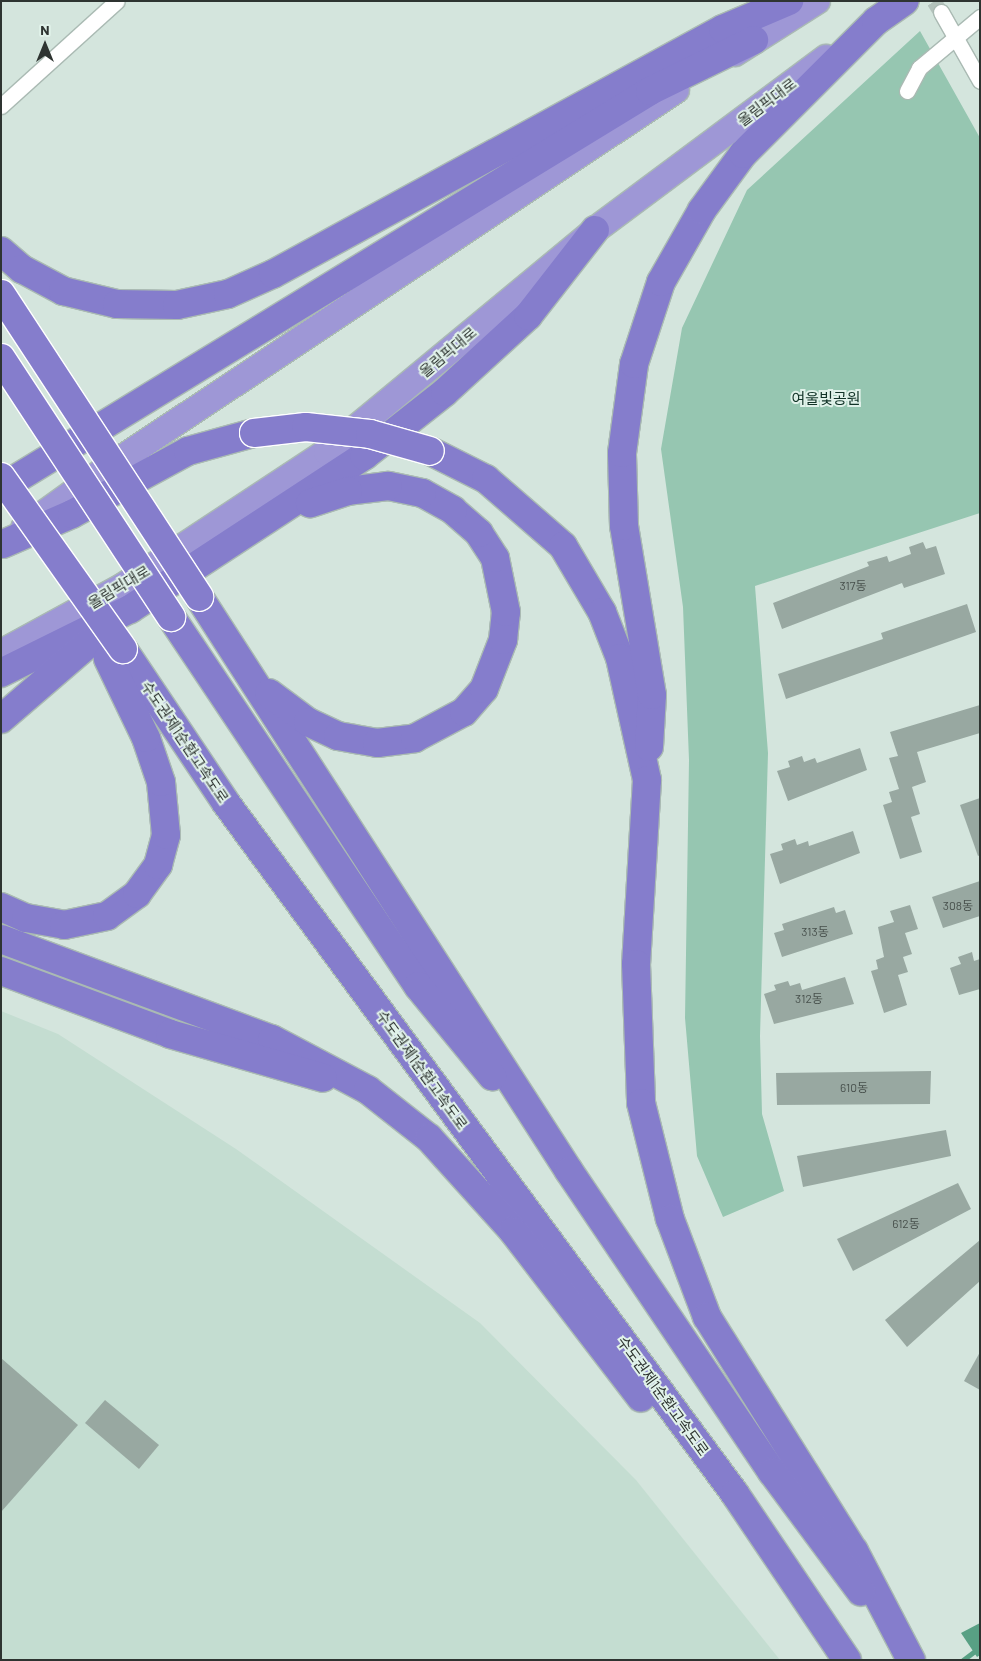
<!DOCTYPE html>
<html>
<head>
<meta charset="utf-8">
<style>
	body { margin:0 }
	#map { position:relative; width:981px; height:1661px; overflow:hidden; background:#d4e5dd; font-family:Barlow,"Noto Sans KR",sans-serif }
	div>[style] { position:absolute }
	.built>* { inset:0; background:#c4ddd1 }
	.green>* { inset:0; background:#96c6b1 }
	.water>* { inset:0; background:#58a084 }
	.stream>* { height:4.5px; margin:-2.25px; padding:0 2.25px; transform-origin:2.25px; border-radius:2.25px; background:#58a084 }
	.building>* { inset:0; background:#98a8a1 }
	.minor-tunnel>* { height:15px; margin-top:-7.5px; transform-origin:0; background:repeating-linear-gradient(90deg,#b3c2bb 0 15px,transparent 0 23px) }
	.roads { filter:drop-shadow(1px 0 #aabab3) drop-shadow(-1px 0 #aabab3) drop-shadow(0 1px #aabab3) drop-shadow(0 -1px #aabab3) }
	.minor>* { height:15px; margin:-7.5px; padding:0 7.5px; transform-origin:7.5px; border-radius:7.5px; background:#fff }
	.trunk>* { height:26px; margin:-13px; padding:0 13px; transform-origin:13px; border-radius:13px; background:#9e97d6 }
	.motorway>* { height:28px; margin:-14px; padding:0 14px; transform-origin:14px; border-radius:14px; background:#857dcc }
	.bridges { filter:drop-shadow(1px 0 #fff) drop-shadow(-1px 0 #fff) drop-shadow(0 1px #fff) drop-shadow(0 -1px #fff) }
	.motorway-bridge>* { height:28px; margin:-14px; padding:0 14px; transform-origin:14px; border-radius:14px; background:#857dcc }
	span { translate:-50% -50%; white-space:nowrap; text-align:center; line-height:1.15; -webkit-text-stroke:4px #e1f2ea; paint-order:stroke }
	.number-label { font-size:12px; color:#48514d }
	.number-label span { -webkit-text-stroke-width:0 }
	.street-label { font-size:15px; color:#2e3431 }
	.park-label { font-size:15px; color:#113327 }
	.frame { position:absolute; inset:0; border:2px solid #2e3431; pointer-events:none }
	.north { position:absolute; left:20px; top:20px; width:50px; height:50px; -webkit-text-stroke:4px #e1f2ea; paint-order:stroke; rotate:0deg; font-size:14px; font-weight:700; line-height:20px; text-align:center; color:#2e3431 }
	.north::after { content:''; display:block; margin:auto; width:18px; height:22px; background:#2e3431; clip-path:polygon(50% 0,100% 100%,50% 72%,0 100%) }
</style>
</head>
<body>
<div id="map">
	<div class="built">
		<i style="clip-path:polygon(1px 1011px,58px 1034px,236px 1149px,480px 1323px,636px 1480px,780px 1660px,1px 1660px)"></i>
	</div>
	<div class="green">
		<i style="clip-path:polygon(920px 31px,980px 138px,980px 513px,755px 586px,768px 753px,760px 1036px,762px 1114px,784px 1191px,723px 1217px,697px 1156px,685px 1018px,689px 760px,683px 607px,661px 449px,682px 328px,747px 190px)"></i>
	</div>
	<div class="water">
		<i style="clip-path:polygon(980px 1623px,980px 1655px,977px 1657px,961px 1633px)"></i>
	</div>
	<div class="stream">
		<i style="left:963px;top:1660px;width:21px;rotate:-37deg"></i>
	</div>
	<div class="building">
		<i style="clip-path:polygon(923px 542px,926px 549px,936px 546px,945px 574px,904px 588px,902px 583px,782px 629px,773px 603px,869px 566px,867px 562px,887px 556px,889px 562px,911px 554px,909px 547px)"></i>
		<i style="clip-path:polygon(967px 604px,976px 632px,786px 699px,778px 674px,883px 639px,881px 633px)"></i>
		<i style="clip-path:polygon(980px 705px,980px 733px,917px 752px,926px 782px,912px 787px,920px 814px,911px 817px,922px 852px,900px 859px,883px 805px,892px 802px,889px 792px,899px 789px,889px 758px,898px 756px,890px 732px)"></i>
		<i style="clip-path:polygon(860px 748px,867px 770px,788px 801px,777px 771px,790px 767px,788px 761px,802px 756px,804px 762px,815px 758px,817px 763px)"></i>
		<i style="clip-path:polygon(980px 798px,980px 855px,978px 856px,960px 805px)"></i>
		<i style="clip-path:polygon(853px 831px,860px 853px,780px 884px,770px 854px,783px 850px,781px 844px,795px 839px,797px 845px,808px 841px,809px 846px)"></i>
		<i style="clip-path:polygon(980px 881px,980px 916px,943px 928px,932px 897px)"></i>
		<i style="clip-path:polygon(910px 905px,918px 929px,905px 933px,912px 954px,903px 957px,908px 972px,898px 975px,907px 1005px,884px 1013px,871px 971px,878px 969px,876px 960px,884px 957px,878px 927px,894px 922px,890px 911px)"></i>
		<i style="clip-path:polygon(834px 907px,836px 913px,845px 910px,853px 934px,782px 957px,774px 933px,784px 930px,782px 924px)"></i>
		<i style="clip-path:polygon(972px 952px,974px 961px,980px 959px,980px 989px,959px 995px,950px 968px,961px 964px,958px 957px)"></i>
		<i style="clip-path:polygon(845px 977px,854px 1004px,774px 1024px,764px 994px,776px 990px,774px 985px,788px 981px,790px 986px,800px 983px,802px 990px)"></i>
		<i style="clip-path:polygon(931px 1071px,930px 1104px,777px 1105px,776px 1073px)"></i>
		<i style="clip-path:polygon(946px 1130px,951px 1156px,803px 1187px,797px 1156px)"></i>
		<i style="clip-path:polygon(958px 1183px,971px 1209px,853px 1271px,837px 1239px)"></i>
		<i style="clip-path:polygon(980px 1240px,980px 1281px,907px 1347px,885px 1320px)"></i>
		<i style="clip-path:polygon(980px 1352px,980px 1390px,964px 1381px)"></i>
		<i style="clip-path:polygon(1px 1358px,78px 1425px,1px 1512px)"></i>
		<i style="clip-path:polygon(105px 1400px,159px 1445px,139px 1469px,85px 1423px)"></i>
	</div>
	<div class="minor-tunnel">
		<i style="left:934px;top:1px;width:13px;rotate:58deg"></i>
	</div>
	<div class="roads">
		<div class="minor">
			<i style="left:941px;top:12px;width:79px;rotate:60.5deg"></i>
			<i style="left:907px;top:91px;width:26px;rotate:-62deg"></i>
			<i style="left:919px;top:68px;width:80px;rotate:-39.9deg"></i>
			<i style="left:1px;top:106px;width:156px;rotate:-42.2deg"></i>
		</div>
		<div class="trunk">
			<i style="left:735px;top:53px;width:97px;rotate:-32.4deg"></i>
			<i style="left:24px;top:528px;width:97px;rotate:-35.8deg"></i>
			<i style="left:103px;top:471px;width:688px;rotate:-33.62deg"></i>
			<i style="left:1px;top:653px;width:141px;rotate:-28.7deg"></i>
			<i style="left:125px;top:585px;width:242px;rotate:-33.4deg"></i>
			<i style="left:327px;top:452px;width:348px;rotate:-39.6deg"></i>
			<i style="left:595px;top:230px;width:288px;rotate:-36.7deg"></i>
		</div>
		<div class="motorway">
			<i style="left:1px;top:251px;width:28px;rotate:41deg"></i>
			<i style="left:22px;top:269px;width:47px;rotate:28.2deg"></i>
			<i style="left:63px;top:291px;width:56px;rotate:13.5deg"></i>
			<i style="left:117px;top:304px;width:60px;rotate:1deg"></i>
			<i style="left:177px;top:305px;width:52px;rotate:-12.2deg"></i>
			<i style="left:228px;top:294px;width:49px;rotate:-24deg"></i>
			<i style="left:273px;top:274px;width:512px;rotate:-28.57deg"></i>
			<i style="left:723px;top:29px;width:72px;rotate:-23deg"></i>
			<i style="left:430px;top:451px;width:63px;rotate:26.6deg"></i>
			<i style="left:486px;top:479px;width:102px;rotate:41deg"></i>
			<i style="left:563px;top:546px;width:77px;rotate:59.4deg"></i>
			<i style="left:602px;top:612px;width:49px;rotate:68.6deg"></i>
			<i style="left:620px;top:658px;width:125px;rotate:77.5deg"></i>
			<i style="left:647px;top:780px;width:184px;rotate:93.4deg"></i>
			<i style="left:636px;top:964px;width:139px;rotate:87.9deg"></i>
			<i style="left:641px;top:1103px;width:120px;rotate:76deg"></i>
			<i style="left:670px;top:1219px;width:105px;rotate:69.3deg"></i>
			<i style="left:707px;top:1317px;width:276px;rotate:57.9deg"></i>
			<i style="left:854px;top:1551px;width:123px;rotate:62.4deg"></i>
			<i style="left:1px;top:488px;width:761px;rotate:-31.45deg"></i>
			<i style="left:650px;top:91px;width:116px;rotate:-26.1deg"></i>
			<i style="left:3px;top:544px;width:75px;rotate:-23.5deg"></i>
			<i style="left:72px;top:514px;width:132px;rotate:-28.5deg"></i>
			<i style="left:188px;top:451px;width:68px;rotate:-15.3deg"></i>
			<i style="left:199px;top:597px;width:683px;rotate:57.19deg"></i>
			<i style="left:569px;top:1171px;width:363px;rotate:56deg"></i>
			<i style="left:772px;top:1472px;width:149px;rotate:53.4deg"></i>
			<i style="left:171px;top:617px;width:444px;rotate:56.2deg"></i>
			<i style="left:418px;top:986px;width:117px;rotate:50.6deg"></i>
			<i style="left:123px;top:649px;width:185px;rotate:56.2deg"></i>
			<i style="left:226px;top:803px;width:858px;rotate:53.62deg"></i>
			<i style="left:735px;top:1494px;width:200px;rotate:56deg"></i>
			<i style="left:1px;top:673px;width:144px;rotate:-26.4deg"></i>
			<i style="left:130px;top:609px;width:280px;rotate:-33.2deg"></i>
			<i style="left:364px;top:456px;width:103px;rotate:-38.3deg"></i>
			<i style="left:445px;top:392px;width:113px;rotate:-42.5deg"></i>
			<i style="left:528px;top:316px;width:109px;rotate:-52.1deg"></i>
			<i style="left:269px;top:693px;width:49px;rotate:36.6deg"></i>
			<i style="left:308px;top:722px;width:33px;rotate:25deg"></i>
			<i style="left:338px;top:736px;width:40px;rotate:10deg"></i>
			<i style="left:377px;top:743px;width:38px;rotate:-7deg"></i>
			<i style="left:415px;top:738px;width:55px;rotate:-28deg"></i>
			<i style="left:464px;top:712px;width:30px;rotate:-49deg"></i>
			<i style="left:484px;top:689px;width:53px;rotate:-68.8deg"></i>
			<i style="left:503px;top:640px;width:28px;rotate:-84deg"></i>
			<i style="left:506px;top:612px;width:55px;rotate:-101.5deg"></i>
			<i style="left:495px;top:558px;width:30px;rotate:-123deg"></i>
			<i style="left:479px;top:533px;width:35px;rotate:-139deg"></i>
			<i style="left:453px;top:510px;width:35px;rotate:-151deg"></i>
			<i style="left:422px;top:493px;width:35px;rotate:-168deg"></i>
			<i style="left:388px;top:486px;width:40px;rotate:172.9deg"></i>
			<i style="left:348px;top:491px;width:40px;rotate:162deg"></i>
			<i style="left:1px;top:719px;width:121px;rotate:-40.7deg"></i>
			<i style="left:649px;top:747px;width:52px;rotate:-86.7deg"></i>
			<i style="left:652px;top:695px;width:171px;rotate:-99.4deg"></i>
			<i style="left:624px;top:526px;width:73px;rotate:-91.6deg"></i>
			<i style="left:622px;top:453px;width:90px;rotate:-82.3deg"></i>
			<i style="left:634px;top:364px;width:86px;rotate:-71.8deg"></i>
			<i style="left:661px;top:282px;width:83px;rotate:-60.3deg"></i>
			<i style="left:702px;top:210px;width:69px;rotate:-53.8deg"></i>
			<i style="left:743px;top:154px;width:188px;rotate:-45deg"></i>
			<i style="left:876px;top:21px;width:35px;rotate:-35deg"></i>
			<i style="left:1px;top:907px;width:27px;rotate:24deg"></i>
			<i style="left:26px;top:918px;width:39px;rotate:10deg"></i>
			<i style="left:64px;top:925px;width:44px;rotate:-11.8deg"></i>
			<i style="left:107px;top:916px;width:37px;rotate:-36deg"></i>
			<i style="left:137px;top:894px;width:36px;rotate:-54deg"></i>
			<i style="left:158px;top:865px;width:31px;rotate:-75deg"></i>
			<i style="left:166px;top:835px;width:53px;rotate:-95.4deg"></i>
			<i style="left:161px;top:782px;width:46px;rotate:-108.8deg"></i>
			<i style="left:146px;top:738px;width:88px;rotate:-115.7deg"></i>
			<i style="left:1px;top:939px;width:289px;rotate:20.3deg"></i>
			<i style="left:272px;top:1039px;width:109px;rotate:28deg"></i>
			<i style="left:368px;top:1090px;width:78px;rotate:38.2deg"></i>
			<i style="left:429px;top:1138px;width:125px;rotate:47.9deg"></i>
			<i style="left:513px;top:1231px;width:210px;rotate:52.5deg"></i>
			<i style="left:1px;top:971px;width:180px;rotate:20.4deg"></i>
			<i style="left:170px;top:1034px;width:159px;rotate:16deg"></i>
		</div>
	</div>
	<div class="bridges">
		<div class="motorway-bridge">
			<i style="left:1px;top:294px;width:362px;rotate:56.8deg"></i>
			<i style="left:1px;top:358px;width:310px;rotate:56.7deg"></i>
			<i style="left:254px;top:433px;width:52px;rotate:-6.6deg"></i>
			<i style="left:306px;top:427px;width:64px;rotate:6.2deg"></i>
			<i style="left:370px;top:434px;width:62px;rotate:15.8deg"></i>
			<i style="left:1px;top:477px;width:211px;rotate:54.7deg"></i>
		</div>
	</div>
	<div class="number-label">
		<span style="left:853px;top:586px">317동</span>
		<span style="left:958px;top:906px">308동</span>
		<span style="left:815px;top:932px">313동</span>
		<span style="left:809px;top:999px">312동</span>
		<span style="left:854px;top:1088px">610동</span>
		<span style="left:906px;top:1224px">612동</span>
	</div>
	<div class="street-label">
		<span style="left:767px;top:102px;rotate:-37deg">올림픽대로</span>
		<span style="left:448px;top:352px;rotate:-40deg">올림픽대로</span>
		<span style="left:119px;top:587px;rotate:-31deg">올림픽대로</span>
		<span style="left:185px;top:742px;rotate:56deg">수도권제1순환고속도로</span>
		<span style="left:422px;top:1070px;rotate:54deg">수도권제1순환고속도로</span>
		<span style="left:663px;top:1396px;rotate:54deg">수도권제1순환고속도로</span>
	</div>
	<div class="park-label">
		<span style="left:826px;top:399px">여울빛공원</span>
	</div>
	<div class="frame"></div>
	<div class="north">N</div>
</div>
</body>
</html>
